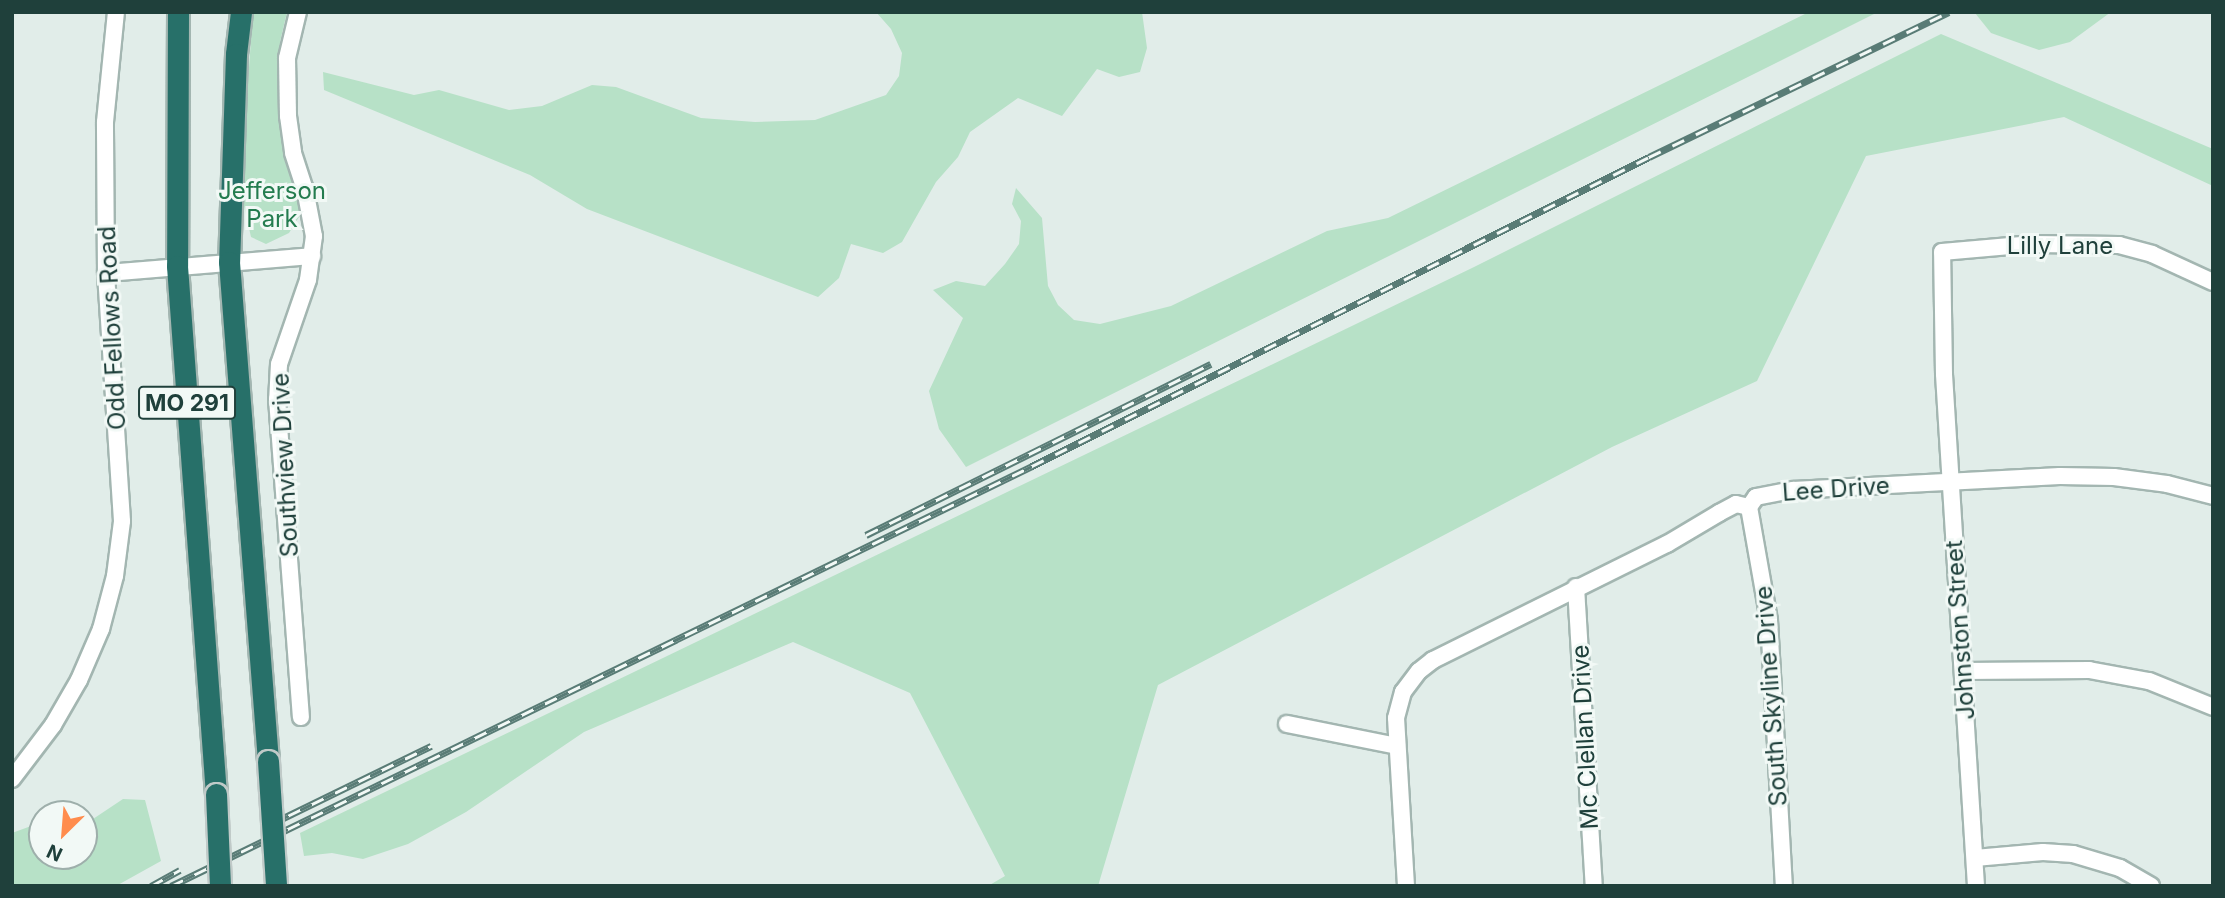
<!DOCTYPE html>
<html>
<head>
<meta charset="utf-8">
<style>
	body { margin:0 }
	#map { position:relative; width:2225px; height:898px; overflow:hidden; background:#e1ede9; font-family:Inter,sans-serif }
	div>[style] { position:absolute }
	.green>* { inset:0; background:#b7e1c7 }
	.roads { filter:drop-shadow(2px 0 #a3b6b1) drop-shadow(-2px 0 #a3b6b1) drop-shadow(0 2px #a3b6b1) drop-shadow(0 -2px #a3b6b1) }
	.street>* { height:16px; margin:-8px; padding:0 8px; transform-origin:8px; border-radius:8px; background:#fff }
	.highway>* { height:21px; margin:-10.5px; padding:0 10.5px; transform-origin:10.5px; border-radius:10.5px; background:#277069 }
	.rail>* { height:7px; margin-top:-3.5px; transform-origin:0; background:repeating-linear-gradient(90deg,#f2f9f6 0 13px,#597c76 0 26px); box-sizing:border-box; border-block:2px solid #597c76 }
	.bridges { filter:drop-shadow(2px 0 #c0cac8) drop-shadow(-2px 0 #c0cac8) drop-shadow(0 2px #c0cac8) drop-shadow(0 -2px #c0cac8) }
	.highway-bridge>* { height:21px; margin:-10.5px; padding:0 10.5px; transform-origin:10.5px; border-radius:10.5px; background:#277069 }
	span { translate:-50% -50%; white-space:nowrap; text-align:center; line-height:1.15; -webkit-text-stroke:6px #f2f9f6; paint-order:stroke }
	.shield-label span { padding:2px 5px; background:#f2f9f6; border:2px solid; border-radius:5px; -webkit-text-stroke-width:0 }
	.shield-label { font-size:23px; color:#1f403b; font-weight:700 }
	.park-label { font-size:24px; color:#247c4f }
	.street-label { font-size:24px; color:#1f403b }
	.frame { position:absolute; inset:0; border:14px solid #1f403b; pointer-events:none }
	.north { position:absolute; left:28px; top:800px; width:70px; height:70px; box-sizing:border-box; background:#f2f9f6; border:2px solid #9eafab; border-radius:50%; rotate:205deg; font-size:19px; font-weight:700; line-height:28px; text-align:center; color:#1f403b }
	.north::after { content:''; display:block; margin:auto; width:24px; height:32px; background:#ff8c4d; clip-path:polygon(50% 0,100% 100%,50% 72%,0 100%) }
</style>
</head>
<body>
<div id="map">
	<div class="green">
		<i style="clip-path:polygon(253px 12px,287px 12px,280px 42px,278px 104px,288px 163px,300px 204px,299px 217px,289px 233px,266px 244px,251px 237px,244px 206px,245px 123px)"></i>
		<i style="clip-path:polygon(876px 12px,1142px 12px,1147px 48px,1140px 72px,1119px 77px,1097px 69px,1062px 116px,1018px 98px,970px 132px,958px 157px,936px 182px,902px 242px,883px 253px,851px 244px,839px 278px,818px 297px,587px 209px,530px 175px,324px 90px,323px 72px,414px 95px,439px 90px,509px 110px,542px 106px,592px 85px,616px 87px,701px 118px,755px 122px,815px 120px,886px 95px,899px 76px,902px 53px,891px 29px)"></i>
		<i style="clip-path:polygon(1809px 12px,1878px 12px,966px 467px,939px 429px,929px 391px,963px 318px,933px 290px,956px 281px,985px 286px,1005px 264px,1019px 244px,1021px 221px,1012px 204px,1016px 188px,1042px 218px,1048px 286px,1058px 305px,1074px 320px,1100px 324px,1171px 306px,1327px 231px,1388px 218px)"></i>
		<i style="clip-path:polygon(2111px 12px,2070px 42px,2039px 50px,1991px 33px,1975px 13px)"></i>
		<i style="clip-path:polygon(1941px 34px,2213px 149px,2213px 186px,2064px 117px,1866px 156px,1757px 381px,1612px 447px,1158px 685px,1098px 886px,988px 886px,1005px 876px,910px 693px,793px 642px,584px 732px,466px 812px,408px 844px,363px 859px,332px 853px,304px 856px,300px 833px,1472px 268px)"></i>
		<i style="clip-path:polygon(123px 799px,145px 800px,161px 861px,116px 886px,12px 886px,12px 833px,42px 822px,42px 856px,84px 856px,84px 825px)"></i>
	</div>
	<div class="roads">
		<div class="street">
			<i style="left:298px;top:12px;width:47px;rotate:103.4deg"></i>
			<i style="left:287px;top:58px;width:58px;rotate:89deg"></i>
			<i style="left:288px;top:116px;width:37px;rotate:82deg"></i>
			<i style="left:293px;top:153px;width:38px;rotate:72deg"></i>
			<i style="left:305px;top:189px;width:48px;rotate:79.2deg"></i>
			<i style="left:314px;top:236px;width:44px;rotate:97.8deg"></i>
			<i style="left:308px;top:280px;width:89px;rotate:109deg"></i>
			<i style="left:279px;top:364px;width:35px;rotate:93deg"></i>
			<i style="left:277px;top:399px;width:319px;rotate:85.7deg"></i>
			<i style="left:106px;top:273px;width:207px;rotate:-4.7deg"></i>
			<i style="left:1749px;top:507px;width:12px;rotate:-55deg"></i>
			<i style="left:1756px;top:497px;width:38px;rotate:-11deg"></i>
			<i style="left:1793px;top:490px;width:267px;rotate:-3deg"></i>
			<i style="left:2060px;top:476px;width:54px;rotate:1.1deg"></i>
			<i style="left:2114px;top:477px;width:53px;rotate:7.5deg"></i>
			<i style="left:2167px;top:484px;width:48px;rotate:14.6deg"></i>
			<i style="left:1749px;top:507px;width:115px;rotate:80deg"></i>
			<i style="left:1769px;top:620px;width:266px;rotate:86.8deg"></i>
			<i style="left:1576px;top:587px;width:300px;rotate:86.6deg"></i>
			<i style="left:1963px;top:671px;width:126px;rotate:-0.5deg"></i>
			<i style="left:2089px;top:670px;width:61px;rotate:10.4deg"></i>
			<i style="left:2149px;top:681px;width:69px;rotate:22.1deg"></i>
			<i style="left:1287px;top:724px;width:112px;rotate:11.3deg"></i>
			<i style="left:12px;top:779px;width:68px;rotate:-52.8deg"></i>
			<i style="left:53px;top:725px;width:52px;rotate:-60deg"></i>
			<i style="left:79px;top:680px;width:56px;rotate:-66.7deg"></i>
			<i style="left:101px;top:629px;width:55px;rotate:-75.2deg"></i>
			<i style="left:115px;top:576px;width:55px;rotate:-82.7deg"></i>
			<i style="left:122px;top:521px;width:249px;rotate:-93.7deg"></i>
			<i style="left:106px;top:273px;width:151px;rotate:-90.4deg"></i>
			<i style="left:105px;top:122px;width:111px;rotate:-84.3deg"></i>
			<i style="left:1975px;top:858px;width:68px;rotate:-5deg"></i>
			<i style="left:2043px;top:852px;width:30px;rotate:4deg"></i>
			<i style="left:2073px;top:854px;width:49px;rotate:16.6deg"></i>
			<i style="left:2120px;top:868px;width:36px;rotate:30deg"></i>
			<i style="left:1406px;top:886px;width:168px;rotate:-93.4deg"></i>
			<i style="left:1396px;top:718px;width:27px;rotate:-75deg"></i>
			<i style="left:1403px;top:692px;width:26px;rotate:-53deg"></i>
			<i style="left:1419px;top:671px;width:18px;rotate:-38deg"></i>
			<i style="left:1433px;top:660px;width:261px;rotate:-26.4deg"></i>
			<i style="left:1667px;top:544px;width:61px;rotate:-30.8deg"></i>
			<i style="left:1719px;top:513px;width:19px;rotate:-28deg"></i>
			<i style="left:1736px;top:504px;width:13px;rotate:13deg"></i>
			<i style="left:1976px;top:886px;width:513px;rotate:-93.58deg"></i>
			<i style="left:1944px;top:374px;width:122px;rotate:-90.9deg"></i>
			<i style="left:1942px;top:252px;width:91px;rotate:-5deg"></i>
			<i style="left:2033px;top:244px;width:86px;rotate:0.7deg"></i>
			<i style="left:2119px;top:245px;width:34px;rotate:15deg"></i>
			<i style="left:2152px;top:254px;width:67px;rotate:24.7deg"></i>
		</div>
		<div class="highway">
			<i style="left:178px;top:12px;width:254px;rotate:90.2deg"></i>
			<i style="left:177px;top:266px;width:529px;rotate:85.78deg"></i>
			<i style="left:241px;top:12px;width:42px;rotate:96.8deg"></i>
			<i style="left:236px;top:54px;width:208px;rotate:91.9deg"></i>
			<i style="left:229px;top:262px;width:501px;rotate:85.53deg"></i>
		</div>
	</div>
	<div class="rail">
		<i style="left:866px;top:535px;width:385px;rotate:-26.4deg"></i>
		<i style="left:265px;top:827px;width:185px;rotate:-26deg"></i>
		<i style="left:151px;top:886px;width:33px;rotate:-29deg"></i>
		<i style="left:171px;top:886px;width:958px;rotate:-26deg"></i>
		<i style="left:1032px;top:466px;width:690px;rotate:-26.6deg"></i>
		<i style="left:1649px;top:157px;width:333px;rotate:-25.8deg"></i>
	</div>
	<div class="bridges">
		<div class="highway-bridge">
			<i style="left:268px;top:761px;width:125px;rotate:86.3deg"></i>
			<i style="left:216px;top:794px;width:92px;rotate:87.5deg"></i>
		</div>
	</div>
	<div class="shield-label">
		<span style="left:187px;top:403px">MO 291</span>
	</div>
	<div class="park-label">
		<span style="left:272px;top:205px">Jefferson<br>Park</span>
	</div>
	<div class="street-label">
		<span style="left:2060px;top:246px">Lilly Lane</span>
		<span style="left:112px;top:328px;rotate:-93deg">Odd Fellows Road</span>
		<span style="left:285px;top:465px;rotate:-93deg">Southview Drive</span>
		<span style="left:1836px;top:489px;rotate:-4deg">Lee Drive</span>
		<span style="left:1960px;top:630px;rotate:-94deg">Johnston Street</span>
		<span style="left:1771px;top:696px;rotate:-94deg">South Skyline Drive</span>
		<span style="left:1585px;top:737px;rotate:-93deg">Mc Clellan Drive</span>
	</div>
	<div class="frame"></div>
	<div class="north">N</div>
</div>
</body>
</html>
